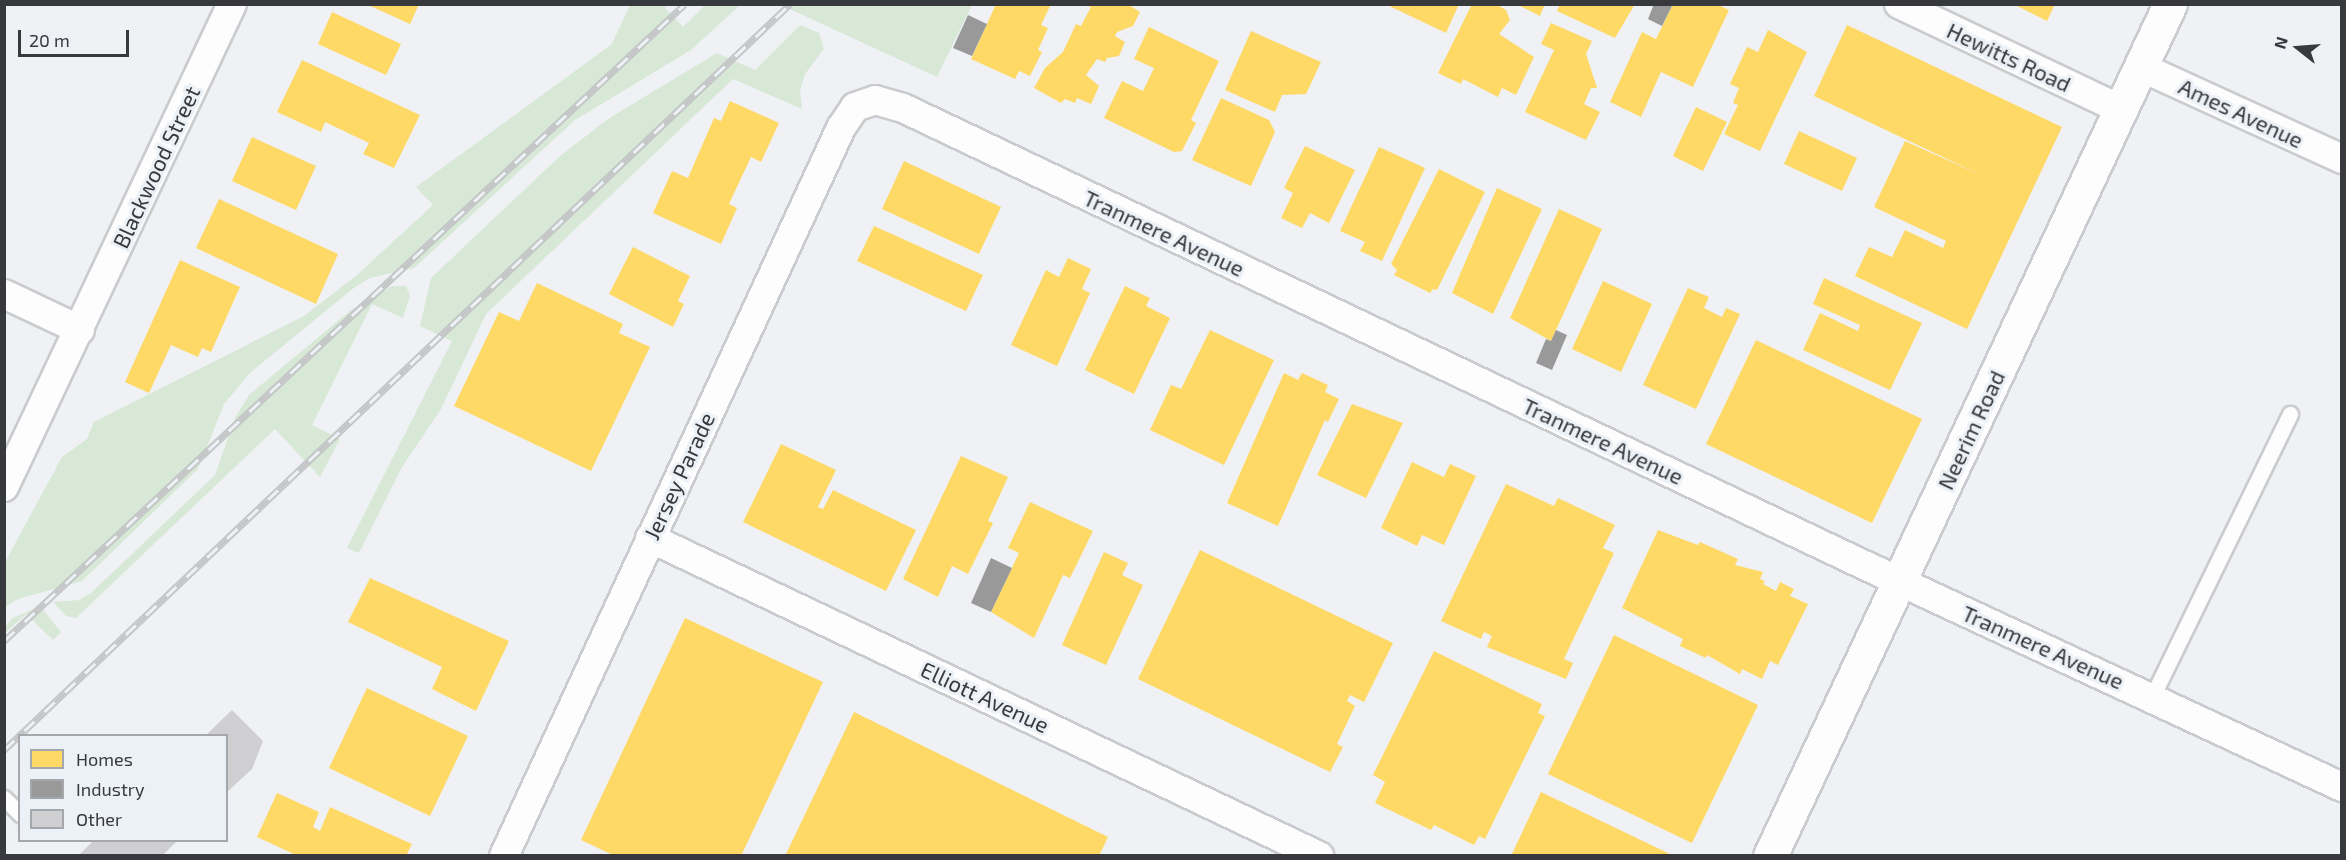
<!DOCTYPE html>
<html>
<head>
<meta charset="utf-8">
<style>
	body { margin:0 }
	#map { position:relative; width:2346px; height:860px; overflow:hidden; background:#eff1f4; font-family:"Exo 2",sans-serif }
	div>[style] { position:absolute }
	.green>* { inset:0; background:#d7e9d6 }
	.homes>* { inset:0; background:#ffd966 }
	.industry>* { inset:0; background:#999 }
	.building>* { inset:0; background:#cfcfd1 }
	.roads { filter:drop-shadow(2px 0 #cacbce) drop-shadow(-2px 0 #cacbce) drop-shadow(0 2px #cacbce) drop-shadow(0 -2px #cacbce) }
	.lane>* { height:15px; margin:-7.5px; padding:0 7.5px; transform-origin:7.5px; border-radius:7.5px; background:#fdfdfd }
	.street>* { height:28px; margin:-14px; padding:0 14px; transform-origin:14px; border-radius:14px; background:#fdfdfd }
	.secondary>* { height:33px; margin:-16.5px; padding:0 16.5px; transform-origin:16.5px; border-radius:16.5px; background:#fdfdfd }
	.rail>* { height:7px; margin-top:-3.5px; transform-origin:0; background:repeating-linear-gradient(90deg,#ecf1f7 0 14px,#c4c5c6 0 28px); box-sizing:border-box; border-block:2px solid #c4c5c6 }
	span { translate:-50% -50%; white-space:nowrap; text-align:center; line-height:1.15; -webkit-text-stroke:6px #ecf1f7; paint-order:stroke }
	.street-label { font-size:22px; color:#37393c }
	.frame { position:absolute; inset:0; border:6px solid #37393c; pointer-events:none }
	.legend { position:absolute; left:18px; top:734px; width:210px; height:108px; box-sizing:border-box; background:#ecf1f7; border:2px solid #a4a7ac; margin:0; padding:8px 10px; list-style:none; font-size:18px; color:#37393c }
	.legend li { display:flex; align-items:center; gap:12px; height:30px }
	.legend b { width:30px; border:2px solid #a4a7ac }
	.north { position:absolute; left:2268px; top:18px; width:60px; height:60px; -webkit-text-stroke:4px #ecf1f7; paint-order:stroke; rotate:287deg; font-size:16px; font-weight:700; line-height:24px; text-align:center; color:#37393c }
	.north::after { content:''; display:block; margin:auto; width:21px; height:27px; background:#37393c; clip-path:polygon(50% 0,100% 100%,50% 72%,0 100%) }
	.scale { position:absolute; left:18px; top:30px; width:111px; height:27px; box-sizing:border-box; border:3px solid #37393c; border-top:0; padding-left:8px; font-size:18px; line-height:21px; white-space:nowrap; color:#37393c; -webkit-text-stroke:4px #ecf1f7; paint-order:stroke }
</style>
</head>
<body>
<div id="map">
	<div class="green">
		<i style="clip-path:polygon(630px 5px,667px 5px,665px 8px,683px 27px,705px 5px,740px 5px,691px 50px,575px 120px,414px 268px,370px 278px,355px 287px,251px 372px,224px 404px,198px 469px,82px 581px,18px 599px,5px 607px,5px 562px,62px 457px,87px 439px,94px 422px,304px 316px,357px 275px,433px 205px,416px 187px,612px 44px)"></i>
		<i style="clip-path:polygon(781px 5px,972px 4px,972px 5px,937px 77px)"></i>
		<i style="clip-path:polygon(800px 25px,819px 33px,824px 49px,805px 74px,800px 90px,802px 109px,733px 79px,486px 314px,441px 409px,402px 467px,359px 553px,347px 548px,452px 341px,420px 326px,431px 278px,560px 156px,608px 119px,717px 53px,755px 70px)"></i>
		<i style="clip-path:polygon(392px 286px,406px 286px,410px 296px,403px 318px,372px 304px,312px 425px,340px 439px,320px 477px,275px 429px,76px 618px,66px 616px,53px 602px,79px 600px,91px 593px,215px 475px,235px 418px,249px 395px,351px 310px)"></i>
		<i style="clip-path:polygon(40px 606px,61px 632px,53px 640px,26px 614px,5px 633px,5px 626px,13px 618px)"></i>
	</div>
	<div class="homes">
		<i style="clip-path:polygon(366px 4px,419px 4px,410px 24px)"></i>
		<i style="clip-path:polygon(996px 4px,1051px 4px,1041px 25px,1048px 28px,1038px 50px,1042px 52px,1030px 76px,1019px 71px,1015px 79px,971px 59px)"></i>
		<i style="clip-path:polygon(1385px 4px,1459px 4px,1446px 33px)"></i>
		<i style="clip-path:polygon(1472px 4px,1496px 4px,1506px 10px,1510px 20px,1499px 34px,1534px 57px,1516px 95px,1502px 88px,1498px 97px,1463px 79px,1461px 84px,1438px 73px)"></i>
		<i style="clip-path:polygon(1516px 4px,1545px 4px,1540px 16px)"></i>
		<i style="clip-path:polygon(1560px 4px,1635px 4px,1615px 38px,1557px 11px)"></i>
		<i style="clip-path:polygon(1673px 4px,1716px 4px,1729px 10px,1693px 87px,1661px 72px,1641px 117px,1610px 102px,1642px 32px,1656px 39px)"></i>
		<i style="clip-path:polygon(2013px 4px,2055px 4px,2047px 21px)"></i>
		<i style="clip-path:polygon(1085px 5px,1129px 5px,1140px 12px,1133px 26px,1117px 32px,1115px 36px,1125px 42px,1119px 56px,1107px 58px,1105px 62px,1097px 59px,1086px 75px,1099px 86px,1091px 104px,1077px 98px,1075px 103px,1065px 99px,1061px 103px,1034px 88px,1045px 68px,1063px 52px,1076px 24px,1081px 26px,1091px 7px)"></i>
		<i style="clip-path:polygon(332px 12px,401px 44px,386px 75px,318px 44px)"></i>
		<i style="clip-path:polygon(1551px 23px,1592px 41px,1586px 54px,1597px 88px,1591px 88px,1584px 104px,1600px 112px,1586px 140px,1525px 112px,1554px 50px,1541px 44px)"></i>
		<i style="clip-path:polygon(1847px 25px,2062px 127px,1967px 329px,1855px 276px,1869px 247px,1892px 257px,1905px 230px,1943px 248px,1946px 241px,1874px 207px,1905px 141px,1983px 176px,1814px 96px)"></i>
		<i style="clip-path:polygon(1149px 27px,1219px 61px,1191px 120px,1196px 123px,1182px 151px,1174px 152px,1104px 118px,1122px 81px,1143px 91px,1154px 68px,1134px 59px)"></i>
		<i style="clip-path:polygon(1768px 30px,1807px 52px,1760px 151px,1724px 134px,1738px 105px,1733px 103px,1739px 88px,1730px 84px,1747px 47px,1758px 52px)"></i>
		<i style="clip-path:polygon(1251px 31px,1321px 62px,1306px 94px,1282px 95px,1275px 112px,1225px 90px)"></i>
		<i style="clip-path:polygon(302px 60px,420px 115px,394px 168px,363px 154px,369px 143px,325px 122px,321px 132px,277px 112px)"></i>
		<i style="clip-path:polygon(1221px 98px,1269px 120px,1275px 132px,1251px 186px,1192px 160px)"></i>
		<i style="clip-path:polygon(730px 101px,779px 123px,761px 162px,751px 157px,729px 204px,737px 208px,721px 244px,653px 213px,672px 171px,688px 178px,714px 118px,721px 121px)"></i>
		<i style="clip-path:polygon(1696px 107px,1727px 122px,1703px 171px,1673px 156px)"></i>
		<i style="clip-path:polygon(1799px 131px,1857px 158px,1842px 191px,1784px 164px)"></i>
		<i style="clip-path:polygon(252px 137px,316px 166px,296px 210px,232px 181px)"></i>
		<i style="clip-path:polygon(1305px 146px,1355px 170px,1329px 223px,1310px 213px,1302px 228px,1281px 218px,1293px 193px,1284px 188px)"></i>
		<i style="clip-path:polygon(1379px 147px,1425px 168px,1382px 261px,1360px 251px,1365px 242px,1340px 231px)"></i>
		<i style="clip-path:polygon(904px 161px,1001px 207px,979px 254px,882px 209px)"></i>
		<i style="clip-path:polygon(1439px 169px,1485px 192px,1437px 290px,1433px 289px,1430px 293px,1394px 275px,1397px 270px,1391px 264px)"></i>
		<i style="clip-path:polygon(1497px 188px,1542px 209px,1493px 314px,1452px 293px)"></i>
		<i style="clip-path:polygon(219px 199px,338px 254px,316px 304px,196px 248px)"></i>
		<i style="clip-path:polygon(1559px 209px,1602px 229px,1551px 341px,1510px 318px)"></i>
		<i style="clip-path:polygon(874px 226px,983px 275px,966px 311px,857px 261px)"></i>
		<i style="clip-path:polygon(633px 247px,690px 276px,678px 301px,684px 304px,673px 327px,609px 294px)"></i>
		<i style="clip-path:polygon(1068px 258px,1091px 269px,1082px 289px,1090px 293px,1057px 366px,1011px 345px,1046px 270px,1059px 277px)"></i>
		<i style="clip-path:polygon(180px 260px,240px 287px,211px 352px,202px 348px,198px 357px,171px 345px,149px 393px,125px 382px)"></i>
		<i style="clip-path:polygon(1824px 278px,1922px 323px,1890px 390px,1803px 350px,1820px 313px,1858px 331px,1860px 325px,1813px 304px)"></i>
		<i style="clip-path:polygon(1603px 281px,1652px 304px,1621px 372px,1572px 349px)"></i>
		<i style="clip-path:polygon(537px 283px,623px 324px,619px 333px,650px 347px,591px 471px,454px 406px,499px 312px,519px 321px)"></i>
		<i style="clip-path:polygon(1125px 286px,1150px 298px,1146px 306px,1170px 318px,1134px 394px,1085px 370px)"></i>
		<i style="clip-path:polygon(1688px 288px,1709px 297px,1704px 308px,1722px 317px,1726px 308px,1740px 314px,1696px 409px,1643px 385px)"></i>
		<i style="clip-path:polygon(1210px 330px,1274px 360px,1224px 465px,1150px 430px,1171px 385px,1181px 389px)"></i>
		<i style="clip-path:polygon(1756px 340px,1922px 419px,1872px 523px,1706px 444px)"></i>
		<i style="clip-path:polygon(1284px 373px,1298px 380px,1302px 373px,1328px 385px,1325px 392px,1339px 399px,1328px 422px,1325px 420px,1278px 526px,1227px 503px)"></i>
		<i style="clip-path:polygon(1352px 404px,1403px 423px,1366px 498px,1317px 475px)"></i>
		<i style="clip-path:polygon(781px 444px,836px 470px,818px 507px,823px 509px,833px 490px,916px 530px,886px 591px,743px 522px)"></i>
		<i style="clip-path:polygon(961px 456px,1008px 477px,988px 521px,993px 523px,968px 574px,952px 566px,938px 597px,903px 579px)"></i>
		<i style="clip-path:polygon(1412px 462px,1444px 477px,1450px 464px,1476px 476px,1444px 545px,1422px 535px,1417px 546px,1381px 528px)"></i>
		<i style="clip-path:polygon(1506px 484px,1554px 506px,1558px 498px,1615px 525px,1603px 548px,1614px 553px,1564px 659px,1573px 663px,1566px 679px,1487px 647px,1492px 636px,1484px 632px,1481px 639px,1441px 621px)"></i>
		<i style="clip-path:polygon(1030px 502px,1093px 531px,1070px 578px,1063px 575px,1034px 638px,991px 612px,1019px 553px,1008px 548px)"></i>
		<i style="clip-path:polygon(1658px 530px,1698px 545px,1700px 542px,1738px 559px,1735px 565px,1763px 572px,1760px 579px,1765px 581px,1763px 584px,1776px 591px,1780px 582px,1794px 589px,1790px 596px,1808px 604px,1778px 665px,1770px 661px,1762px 679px,1742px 669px,1740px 674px,1707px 655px,1706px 658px,1680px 646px,1683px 639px,1622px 608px)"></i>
		<i style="clip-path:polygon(1200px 550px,1393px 643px,1364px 702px,1350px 695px,1347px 701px,1355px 706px,1337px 744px,1343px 747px,1330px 772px,1138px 679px)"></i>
		<i style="clip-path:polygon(1104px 552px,1128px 563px,1122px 575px,1143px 585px,1106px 665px,1062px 645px)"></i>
		<i style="clip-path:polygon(370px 578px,509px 641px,476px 711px,432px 689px,442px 667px,348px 622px)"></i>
		<i style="clip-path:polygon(685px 618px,823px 682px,741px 856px,615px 856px,581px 840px)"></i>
		<i style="clip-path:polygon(1614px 635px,1758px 705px,1692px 843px,1548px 774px)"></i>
		<i style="clip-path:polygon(1434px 651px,1542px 704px,1538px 713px,1545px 716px,1485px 839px,1479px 836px,1474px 845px,1434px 825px,1431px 830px,1375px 803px,1385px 782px,1373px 775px)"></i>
		<i style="clip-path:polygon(367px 688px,468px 736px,430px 816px,329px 768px)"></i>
		<i style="clip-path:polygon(854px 712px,1108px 837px,1099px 856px,785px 856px)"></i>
		<i style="clip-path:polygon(1541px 792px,1674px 856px,1511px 856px)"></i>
		<i style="clip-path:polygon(277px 793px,319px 812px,313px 827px,320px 831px,330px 807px,412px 844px,406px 856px,298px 856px,257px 837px)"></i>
	</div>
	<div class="industry">
		<i style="clip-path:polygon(1654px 4px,1673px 4px,1662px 26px,1648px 19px)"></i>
		<i style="clip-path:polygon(968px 15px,987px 24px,972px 56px,953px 48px)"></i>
		<i style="clip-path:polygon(1556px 330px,1567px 335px,1552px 370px,1536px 363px,1546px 339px,1551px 341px)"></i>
		<i style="clip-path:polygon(991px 558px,1012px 568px,991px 612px,971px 603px)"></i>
	</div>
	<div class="building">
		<i style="clip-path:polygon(232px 710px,263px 741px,252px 769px,226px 793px,226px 736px,205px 736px)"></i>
		<i style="clip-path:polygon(94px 840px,178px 840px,162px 856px,78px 856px)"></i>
	</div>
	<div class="roads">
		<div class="lane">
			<i style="left:2152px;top:697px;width:315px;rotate:-64deg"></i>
			<i style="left:4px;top:798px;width:23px;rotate:45deg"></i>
		</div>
		<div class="street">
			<i style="left:1899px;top:4px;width:245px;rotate:25.4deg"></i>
			<i style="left:2141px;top:67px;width:221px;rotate:24.6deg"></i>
			<i style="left:4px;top:294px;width:84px;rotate:25.3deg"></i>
			<i style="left:4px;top:487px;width:534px;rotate:-64.73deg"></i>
			<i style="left:650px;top:538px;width:741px;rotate:25.42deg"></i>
			<i style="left:504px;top:856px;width:802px;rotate:-65.16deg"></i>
			<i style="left:841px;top:128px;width:25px;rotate:-56deg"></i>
			<i style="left:855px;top:107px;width:21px;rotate:-19deg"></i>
			<i style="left:875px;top:100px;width:29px;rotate:16deg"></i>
			<i style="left:903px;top:108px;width:1060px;rotate:25.43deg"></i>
			<i style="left:1860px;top:563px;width:532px;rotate:24.93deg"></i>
		</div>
		<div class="secondary">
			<i style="left:1770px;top:856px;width:941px;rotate:-64.85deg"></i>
		</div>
	</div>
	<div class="rail">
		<i style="left:4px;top:641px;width:932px;rotate:-43.09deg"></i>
		<i style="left:4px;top:750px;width:1084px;rotate:-43.5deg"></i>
	</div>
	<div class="street-label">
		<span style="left:2009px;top:57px;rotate:25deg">Hewitts Road</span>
		<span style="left:2241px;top:113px;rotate:25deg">Ames Avenue</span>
		<span style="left:156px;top:167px;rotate:-65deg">Blackwood Street</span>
		<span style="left:1164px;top:233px;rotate:25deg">Tranmere Avenue</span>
		<span style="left:1971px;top:430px;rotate:-65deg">Neerim Road</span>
		<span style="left:1603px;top:441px;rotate:25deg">Tranmere Avenue</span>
		<span style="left:679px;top:476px;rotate:-65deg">Jersey Parade</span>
		<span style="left:2043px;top:647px;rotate:24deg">Tranmere Avenue</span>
		<span style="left:985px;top:697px;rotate:25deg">Elliott Avenue</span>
	</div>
	<div class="frame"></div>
	<ul class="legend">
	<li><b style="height:16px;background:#ffd966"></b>Homes</li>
	<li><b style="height:16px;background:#999"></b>Industry</li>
	<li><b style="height:16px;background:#cfcfd1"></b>Other</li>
	</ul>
	<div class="north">N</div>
	<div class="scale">20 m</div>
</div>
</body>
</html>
